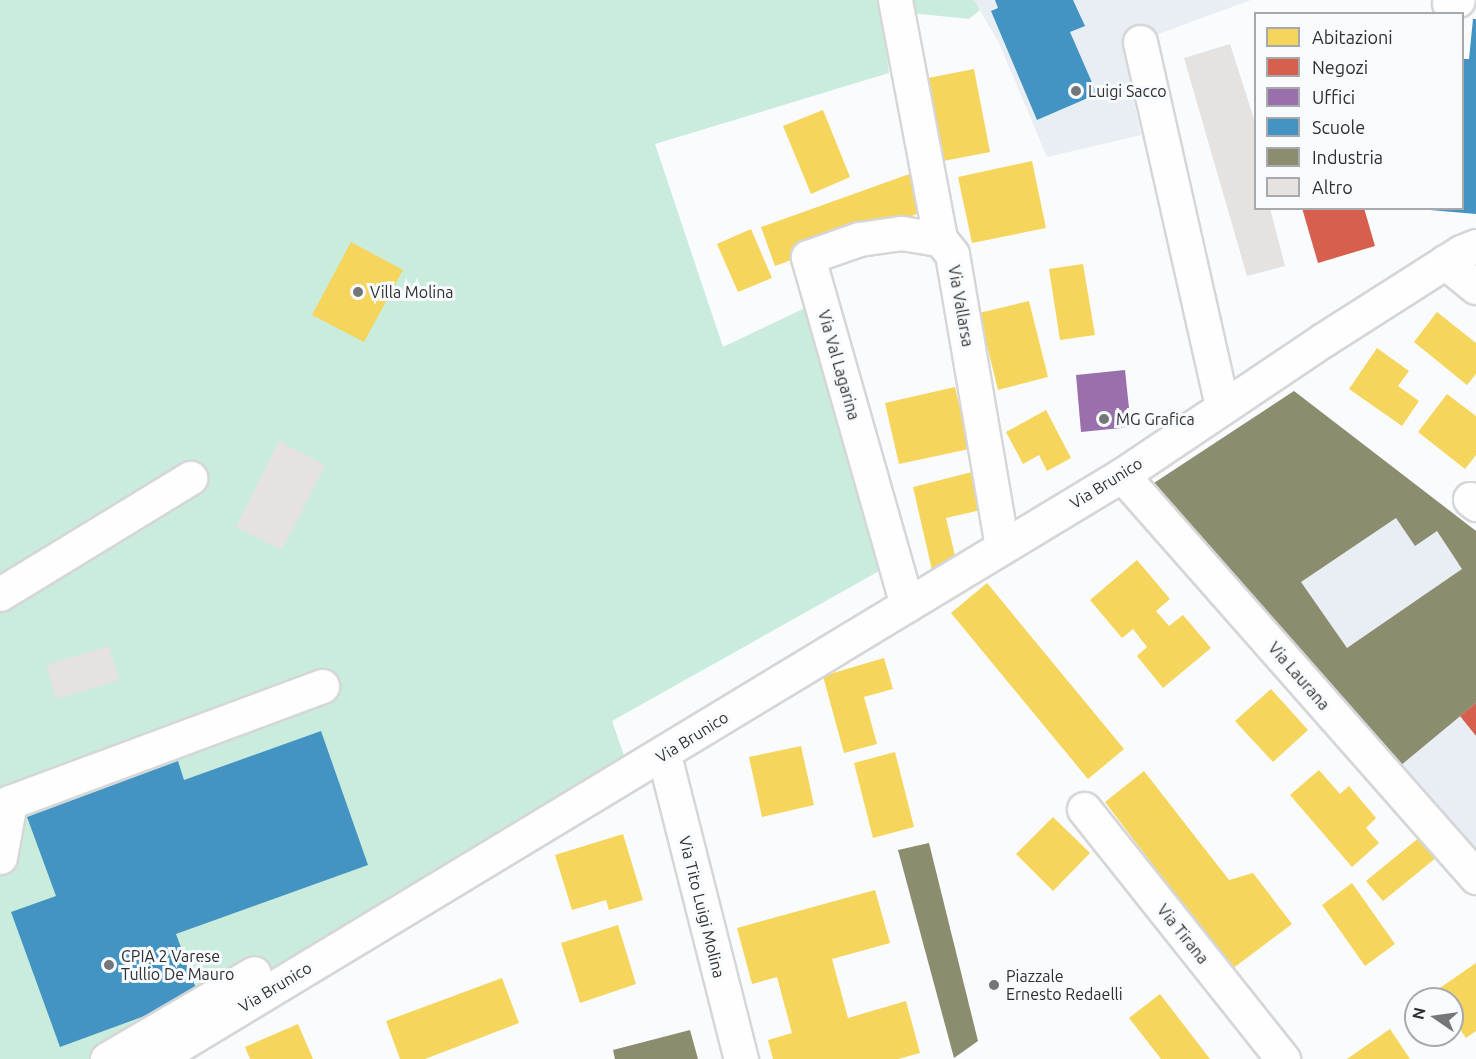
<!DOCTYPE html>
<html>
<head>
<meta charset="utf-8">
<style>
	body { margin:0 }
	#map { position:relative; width:1476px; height:1059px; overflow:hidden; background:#f9fbfd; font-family:Ubuntu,sans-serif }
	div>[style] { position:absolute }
	.built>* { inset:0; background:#e8eef4 }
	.green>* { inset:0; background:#caecdc }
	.homes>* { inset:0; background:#f6d55c }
	.shops>* { inset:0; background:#d6604d }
	.offices>* { inset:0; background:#9970ab }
	.schools>* { inset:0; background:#4393c3 }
	.industry>* { inset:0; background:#8c8c6e }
	.building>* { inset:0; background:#e5e2df }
	.roads { filter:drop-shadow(2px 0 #d5d6d8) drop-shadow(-2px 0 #d5d6d8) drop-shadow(0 2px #d5d6d8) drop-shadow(0 -2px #d5d6d8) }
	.minor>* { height:33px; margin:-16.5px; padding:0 16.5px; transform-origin:16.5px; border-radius:16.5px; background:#fefeff }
	.dots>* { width:16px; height:16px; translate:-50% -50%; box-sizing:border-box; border:3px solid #f8fbfe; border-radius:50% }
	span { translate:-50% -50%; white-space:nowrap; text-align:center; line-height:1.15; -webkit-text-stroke:6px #f8fbfe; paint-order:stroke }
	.poi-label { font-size:16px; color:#2e2f31 }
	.left { translate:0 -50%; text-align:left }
	.street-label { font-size:16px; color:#2e2f31 }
	.legend { position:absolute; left:1254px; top:12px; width:210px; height:198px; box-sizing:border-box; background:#f8fbfe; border:2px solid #a7a9ac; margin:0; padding:8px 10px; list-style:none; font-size:18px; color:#2e2f31 }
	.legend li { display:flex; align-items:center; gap:12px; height:30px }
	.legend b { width:30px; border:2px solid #a7a9ac }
	.north { position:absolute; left:1404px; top:987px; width:60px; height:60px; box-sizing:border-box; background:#f8fbfe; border:2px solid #a7a9ac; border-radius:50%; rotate:283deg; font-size:16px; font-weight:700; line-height:24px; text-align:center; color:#2e2f31 }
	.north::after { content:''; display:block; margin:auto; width:21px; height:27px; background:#757678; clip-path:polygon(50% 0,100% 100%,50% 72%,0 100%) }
</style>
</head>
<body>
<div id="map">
	<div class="built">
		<i style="clip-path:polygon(974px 0,1251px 0,1123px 47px,1141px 135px,1047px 157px,999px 43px)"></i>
		<i style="clip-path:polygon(1294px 391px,1476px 531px,1476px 848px,1154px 483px)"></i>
	</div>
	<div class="green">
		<i style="clip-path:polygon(0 0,974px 0,980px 10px,969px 19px,882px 10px,889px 73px,655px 144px,723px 347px,807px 307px,881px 570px,612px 721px,629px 770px,146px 1059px,0 1059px)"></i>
	</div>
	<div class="homes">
		<i style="clip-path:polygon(974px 69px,990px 152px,938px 162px,923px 79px)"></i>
		<i style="clip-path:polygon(823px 110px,850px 177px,811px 194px,783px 126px)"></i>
		<i style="clip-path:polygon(1032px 161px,1046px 228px,972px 243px,958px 177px)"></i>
		<i style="clip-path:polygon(915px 172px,928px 210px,775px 266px,761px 227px)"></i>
		<i style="clip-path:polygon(751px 229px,772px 278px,738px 292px,717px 244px)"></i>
		<i style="clip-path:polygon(351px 242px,403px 270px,364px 342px,312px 315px)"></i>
		<i style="clip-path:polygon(1083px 264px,1095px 335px,1060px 340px,1049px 269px)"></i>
		<i style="clip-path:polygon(1029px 301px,1048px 377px,998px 390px,979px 313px)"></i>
		<i style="clip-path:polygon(1437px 312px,1476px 343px,1476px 374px,1467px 385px,1414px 342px)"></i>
		<i style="clip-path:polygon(1377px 348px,1409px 371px,1398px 386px,1419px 401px,1402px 426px,1349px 389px)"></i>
		<i style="clip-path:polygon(955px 387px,969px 449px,899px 464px,885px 403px)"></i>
		<i style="clip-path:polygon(1447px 394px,1476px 416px,1476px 455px,1465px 469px,1418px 432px)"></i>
		<i style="clip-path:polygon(1046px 410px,1071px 458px,1047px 471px,1039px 455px,1023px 464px,1006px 432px)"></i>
		<i style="clip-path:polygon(972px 472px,981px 510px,946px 518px,957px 564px,932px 570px,913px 487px)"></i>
		<i style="clip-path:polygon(1137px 560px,1170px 599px,1156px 611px,1169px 626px,1183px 615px,1211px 648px,1163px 688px,1137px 656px,1147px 647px,1133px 629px,1122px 638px,1090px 600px)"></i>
		<i style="clip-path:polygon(987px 583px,1124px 749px,1088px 779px,951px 613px)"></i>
		<i style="clip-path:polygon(884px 658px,893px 689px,864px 697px,877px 744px,844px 753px,823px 676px)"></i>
		<i style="clip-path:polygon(1271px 689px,1308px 730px,1273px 762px,1235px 721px)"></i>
		<i style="clip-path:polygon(801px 746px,814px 805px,762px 817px,749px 757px)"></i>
		<i style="clip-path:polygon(895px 752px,914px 827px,873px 838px,854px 763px)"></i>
		<i style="clip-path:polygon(1319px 770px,1340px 794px,1349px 786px,1376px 818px,1366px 828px,1379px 843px,1352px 867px,1290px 795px)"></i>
		<i style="clip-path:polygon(1144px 771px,1229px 880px,1253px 873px,1292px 924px,1232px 969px,1105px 802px)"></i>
		<i style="clip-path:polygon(1053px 817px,1090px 853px,1053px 891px,1016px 854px)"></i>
		<i style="clip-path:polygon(623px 834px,643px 900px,609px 910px,606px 900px,572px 910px,555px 855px)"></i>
		<i style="clip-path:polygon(1421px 836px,1437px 857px,1383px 901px,1366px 881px)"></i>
		<i style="clip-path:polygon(1352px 883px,1395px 944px,1365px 966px,1322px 905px)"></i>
		<i style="clip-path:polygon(875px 890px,890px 943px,832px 959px,848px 1018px,906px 1001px,920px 1053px,898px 1059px,773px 1059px,768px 1040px,792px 1033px,777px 977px,752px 984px,737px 928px)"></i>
		<i style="clip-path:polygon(618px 925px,636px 984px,580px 1003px,561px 943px)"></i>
		<i style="clip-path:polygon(1476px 963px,1476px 1031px,1466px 1038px,1452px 1018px,1452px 999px,1439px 999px,1434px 992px)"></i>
		<i style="clip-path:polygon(502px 978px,519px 1023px,425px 1059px,400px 1059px,386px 1021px)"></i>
		<i style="clip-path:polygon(1160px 994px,1210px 1059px,1161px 1059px,1129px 1018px)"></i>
		<i style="clip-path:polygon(298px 1024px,313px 1059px,250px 1059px,245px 1047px)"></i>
		<i style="clip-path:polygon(1390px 1029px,1410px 1059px,1347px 1059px)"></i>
	</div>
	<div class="shops">
		<i style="clip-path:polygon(1302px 208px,1364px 208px,1375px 246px,1318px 263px)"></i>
		<i style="clip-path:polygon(1476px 703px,1476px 736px,1460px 716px)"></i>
	</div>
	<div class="offices">
		<i style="clip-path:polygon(1125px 370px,1131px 427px,1081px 432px,1076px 375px)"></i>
	</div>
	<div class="schools">
		<i style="clip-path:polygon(995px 0,1073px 0,1085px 26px,1070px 32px,1097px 94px,1037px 120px,991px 11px,998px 8px)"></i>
		<i style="clip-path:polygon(1473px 19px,1476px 19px,1476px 214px,1430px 210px,1462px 208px,1462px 59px,1469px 59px)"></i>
		<i style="clip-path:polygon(321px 731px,368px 865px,176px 934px,199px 996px,60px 1047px,11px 912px,56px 896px,27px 817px,178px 761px,184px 780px)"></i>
	</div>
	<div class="industry">
		<i style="clip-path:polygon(evenodd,1294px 391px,1476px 531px,1476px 703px,1400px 766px,1154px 483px,1294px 391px,1396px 518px,1415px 546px,1437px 531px,1462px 569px,1347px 648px,1301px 582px,1396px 518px)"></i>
		<i style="clip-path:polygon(929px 843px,978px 1041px,954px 1058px,898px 850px)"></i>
		<i style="clip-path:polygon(690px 1030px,698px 1059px,615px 1059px,613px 1050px)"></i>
	</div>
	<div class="building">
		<i style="clip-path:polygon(1230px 44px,1256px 125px,1256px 208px,1270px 208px,1285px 266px,1247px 276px,1184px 58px)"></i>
		<i style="clip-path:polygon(279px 441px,325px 465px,282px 550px,236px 527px)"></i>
		<i style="clip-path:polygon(109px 646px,119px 680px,56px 699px,46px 665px)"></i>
	</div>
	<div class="roads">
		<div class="minor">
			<i style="left:895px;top:0;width:243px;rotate:79.3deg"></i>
			<i style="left:940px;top:239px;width:19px;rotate:51deg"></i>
			<i style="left:952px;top:254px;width:296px;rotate:80.3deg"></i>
			<i style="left:1449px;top:3px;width:9px;rotate:-18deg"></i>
			<i style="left:1140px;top:42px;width:373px;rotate:77.3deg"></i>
			<i style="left:1445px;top:262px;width:40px;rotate:39deg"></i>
			<i style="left:1122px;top:475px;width:536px;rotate:48.63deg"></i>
			<i style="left:1470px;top:499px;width:8px;rotate:40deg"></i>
			<i style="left:0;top:594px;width:223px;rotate:-31.4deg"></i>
			<i style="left:907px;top:605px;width:362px;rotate:-105.9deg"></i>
			<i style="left:808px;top:257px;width:54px;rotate:-19.4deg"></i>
			<i style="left:859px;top:239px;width:42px;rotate:-8.1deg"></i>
			<i style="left:901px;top:233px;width:39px;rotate:9deg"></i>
			<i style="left:664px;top:755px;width:314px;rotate:75.8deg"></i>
			<i style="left:1084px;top:809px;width:320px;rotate:51.5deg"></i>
			<i style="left:0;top:857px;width:56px;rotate:-79.7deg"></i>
			<i style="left:10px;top:802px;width:333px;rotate:-20.4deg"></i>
			<i style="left:107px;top:1059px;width:170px;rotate:-30.3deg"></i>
			<i style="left:156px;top:1059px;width:1129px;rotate:-31.16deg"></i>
			<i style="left:1122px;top:475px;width:242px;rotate:-33.9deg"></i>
			<i style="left:1323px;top:340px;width:164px;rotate:-32.5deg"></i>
			<i style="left:1461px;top:252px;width:16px;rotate:-22deg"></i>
		</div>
	</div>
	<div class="dots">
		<i style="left:1076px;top:91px;background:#757678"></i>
		<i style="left:358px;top:292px;background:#757678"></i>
		<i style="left:1104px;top:419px;background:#757678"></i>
		<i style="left:109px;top:965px;background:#757678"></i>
		<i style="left:994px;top:985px;background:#757678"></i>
	</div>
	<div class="poi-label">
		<span class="left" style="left:1088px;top:91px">Luigi Sacco</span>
		<span class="left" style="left:370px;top:292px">Villa Molina</span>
		<span class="left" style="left:1116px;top:419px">MG Grafica</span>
		<span class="left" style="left:121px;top:965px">CPIA 2 Varese<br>Tullio De Mauro</span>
		<span class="left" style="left:1006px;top:985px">Piazzale<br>Ernesto Redaelli</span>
	</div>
	<div class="street-label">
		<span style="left:961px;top:306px;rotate:80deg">Via Vallarsa</span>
		<span style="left:839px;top:365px;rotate:74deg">Via Val Lagarina</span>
		<span style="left:1106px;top:483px;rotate:-32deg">Via Brunico</span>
		<span style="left:1299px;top:676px;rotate:49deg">Via Laurana</span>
		<span style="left:692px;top:737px;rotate:-32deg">Via Brunico</span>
		<span style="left:702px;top:907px;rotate:76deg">Via Tito Luigi Molina</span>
		<span style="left:1183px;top:934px;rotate:51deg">Via Tirana</span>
		<span style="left:275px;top:987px;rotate:-31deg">Via Brunico</span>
	</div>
	<ul class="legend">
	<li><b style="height:16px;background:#f6d55c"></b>Abitazioni</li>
	<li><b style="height:16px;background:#d6604d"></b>Negozi</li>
	<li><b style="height:16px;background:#9970ab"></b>Uffici</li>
	<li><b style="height:16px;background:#4393c3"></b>Scuole</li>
	<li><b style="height:16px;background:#8c8c6e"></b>Industria</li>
	<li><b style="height:16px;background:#e5e2df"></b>Altro</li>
	</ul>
	<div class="north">N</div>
</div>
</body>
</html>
